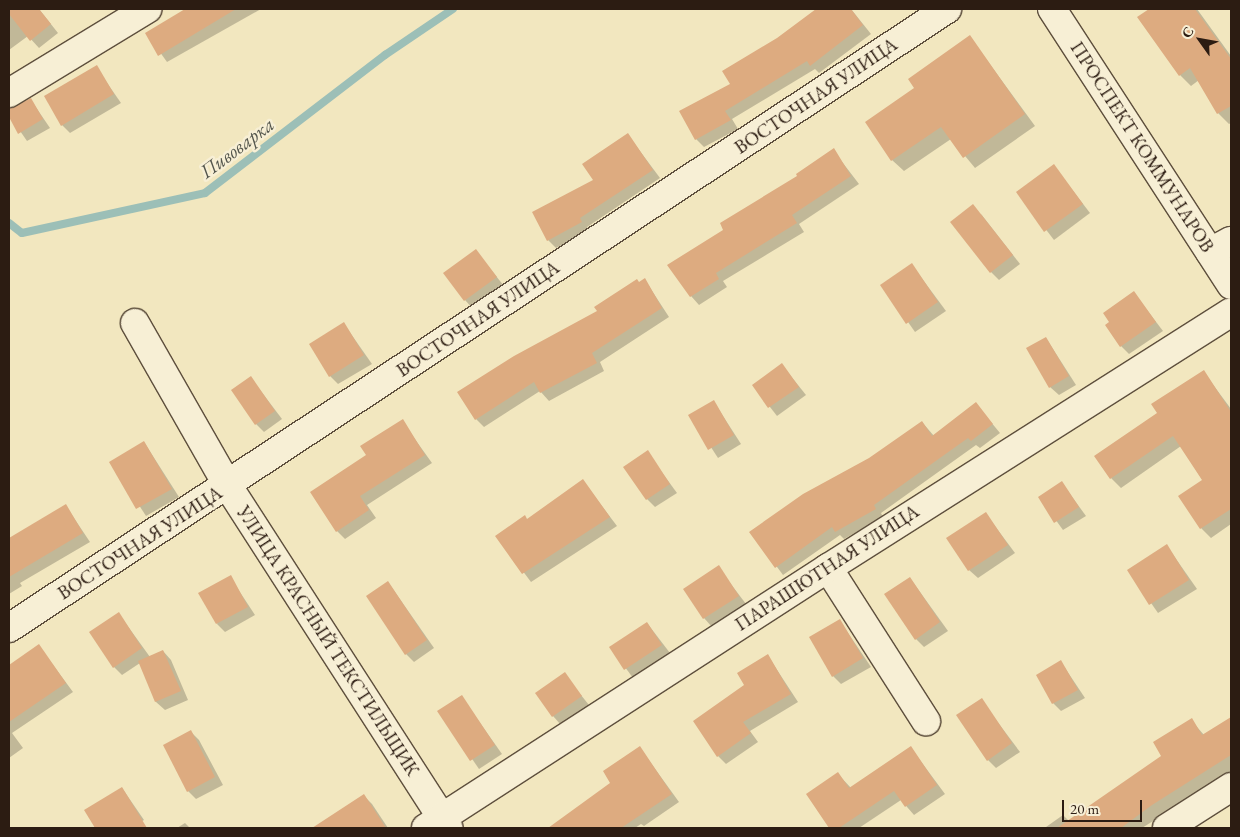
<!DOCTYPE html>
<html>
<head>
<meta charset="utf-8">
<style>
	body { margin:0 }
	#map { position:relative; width:1240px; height:837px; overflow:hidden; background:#f2e7bf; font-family:"EB Garamond",serif }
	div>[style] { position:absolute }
	.shadow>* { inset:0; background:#0003 }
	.stream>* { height:8px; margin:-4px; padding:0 4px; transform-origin:4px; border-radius:4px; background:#9cbfb7 }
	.building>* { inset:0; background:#ddab80 }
	.roads { filter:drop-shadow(1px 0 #5e4f3d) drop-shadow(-1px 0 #5e4f3d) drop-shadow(0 1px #5e4f3d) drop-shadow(0 -1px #5e4f3d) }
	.minor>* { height:28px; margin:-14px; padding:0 14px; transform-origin:14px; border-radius:14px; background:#f7efd5 }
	span { translate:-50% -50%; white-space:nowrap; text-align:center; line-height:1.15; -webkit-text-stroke:5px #f7efd5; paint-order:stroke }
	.street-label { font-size:19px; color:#2c1c12 }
	.water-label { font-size:20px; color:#53554c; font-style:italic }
	.frame { position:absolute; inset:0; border:10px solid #2c1c12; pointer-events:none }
	.north { position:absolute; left:1175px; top:15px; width:50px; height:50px; -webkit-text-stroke:4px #f7efd5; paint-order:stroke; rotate:302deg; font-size:14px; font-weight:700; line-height:20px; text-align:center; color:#2c1c12 }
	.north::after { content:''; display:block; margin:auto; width:18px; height:22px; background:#2c1c12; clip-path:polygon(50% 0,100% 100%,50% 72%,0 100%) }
	.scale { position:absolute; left:1062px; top:800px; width:80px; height:22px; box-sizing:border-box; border:2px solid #2c1c12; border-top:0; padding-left:6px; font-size:15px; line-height:18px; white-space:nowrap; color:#2c1c12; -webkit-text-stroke:4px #f7efd5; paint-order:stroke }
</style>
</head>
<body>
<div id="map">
	<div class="shadow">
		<i style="clip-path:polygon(9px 9px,39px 9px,58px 33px,39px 48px,28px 36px,9px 50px)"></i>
		<i style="clip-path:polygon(188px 9px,261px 9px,167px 62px,147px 34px)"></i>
		<i style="clip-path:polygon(818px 9px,851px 9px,871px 34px,819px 73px,815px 69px,732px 119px,738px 129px,704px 147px,696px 139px,732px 84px,778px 39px)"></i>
		<i style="clip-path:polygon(1151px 9px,1197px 9px,1231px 56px,1231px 123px,1229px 124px,1218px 113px,1199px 80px,1191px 86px,1180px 75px,1139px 18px)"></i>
		<i style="clip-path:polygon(970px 37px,1035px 126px,975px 168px,951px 139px,904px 171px,892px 160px,916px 89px)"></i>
		<i style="clip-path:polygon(96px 67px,121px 103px,70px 133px,62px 125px)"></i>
		<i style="clip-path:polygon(31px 100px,50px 128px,27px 141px,9px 115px,9px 108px,17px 108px)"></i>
		<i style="clip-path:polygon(628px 135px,660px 178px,587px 227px,589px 231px,556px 248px,548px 240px)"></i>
		<i style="clip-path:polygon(833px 150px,859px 184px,799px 224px,804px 232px,723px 281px,727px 287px,699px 305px,691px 296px,725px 230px)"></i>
		<i style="clip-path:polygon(1054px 166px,1090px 213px,1054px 240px,1017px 192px)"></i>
		<i style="clip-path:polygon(981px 214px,1020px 264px,999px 280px,991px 272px)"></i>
		<i style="clip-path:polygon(476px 251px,504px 286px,473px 309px,465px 300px)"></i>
		<i style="clip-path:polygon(912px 265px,946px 311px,915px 332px,882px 285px)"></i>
		<i style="clip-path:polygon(645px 280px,669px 317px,600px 362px,604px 371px,549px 401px,540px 391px,484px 427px,476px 419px,599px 312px)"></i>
		<i style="clip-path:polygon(1134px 293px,1163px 331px,1129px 354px,1121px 346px)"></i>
		<i style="clip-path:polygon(344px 324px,372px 364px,338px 384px,330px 376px)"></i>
		<i style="clip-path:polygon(1046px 338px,1076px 385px,1059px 395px,1050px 387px)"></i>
		<i style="clip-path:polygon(782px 365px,806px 395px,777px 416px,753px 385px)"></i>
		<i style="clip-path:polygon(1203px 371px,1231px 409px,1231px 524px,1211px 538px,1201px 528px,1203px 481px,1181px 446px,1121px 488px,1111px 478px,1159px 413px)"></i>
		<i style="clip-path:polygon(251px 378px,282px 419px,264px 432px,256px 424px)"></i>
		<i style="clip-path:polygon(714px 402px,741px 444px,718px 458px,690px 415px)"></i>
		<i style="clip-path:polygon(976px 404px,1000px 433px,980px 448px,976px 445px,881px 513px,883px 517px,844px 539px,840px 535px,783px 575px,751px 532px,870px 459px,922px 422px,934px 436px)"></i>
		<i style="clip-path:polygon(402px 421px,432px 463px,367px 505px,376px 518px,345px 539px,337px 531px,368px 455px)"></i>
		<i style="clip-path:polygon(144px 442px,179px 497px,146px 516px,111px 462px)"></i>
		<i style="clip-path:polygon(647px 452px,677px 493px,655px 507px,647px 499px)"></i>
		<i style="clip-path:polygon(583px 481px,617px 526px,531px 582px,497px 537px,528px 520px)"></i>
		<i style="clip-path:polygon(1062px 483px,1086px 516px,1063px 530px,1039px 497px)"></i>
		<i style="clip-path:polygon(66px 506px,90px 542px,20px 583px,22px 586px,9px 594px,9px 540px)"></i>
		<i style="clip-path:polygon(986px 514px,1015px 553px,978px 578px,969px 570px)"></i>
		<i style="clip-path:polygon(1167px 546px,1197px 589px,1158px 613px,1128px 570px)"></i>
		<i style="clip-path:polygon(718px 567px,746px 604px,712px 627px,704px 618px)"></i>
		<i style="clip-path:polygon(230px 577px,255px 615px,225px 632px,217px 624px)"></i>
		<i style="clip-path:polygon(910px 578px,948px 631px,924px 647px,916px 639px)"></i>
		<i style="clip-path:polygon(388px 582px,434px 648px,414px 662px,406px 654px)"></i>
		<i style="clip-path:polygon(119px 614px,150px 657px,163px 651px,171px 660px,188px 700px,165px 710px,156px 702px,140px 663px,122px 675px,114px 667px)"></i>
		<i style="clip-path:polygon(840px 621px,871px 667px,841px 684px,833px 676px)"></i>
		<i style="clip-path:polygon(647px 623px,670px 653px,633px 678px,611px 648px)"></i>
		<i style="clip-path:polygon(39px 646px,73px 692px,12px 733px,23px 748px,9px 758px,9px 681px,15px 676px,9px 666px)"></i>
		<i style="clip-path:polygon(768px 656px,798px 702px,750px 731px,758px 742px,726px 764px,718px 756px,746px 685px)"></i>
		<i style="clip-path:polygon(1061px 662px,1085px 698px,1061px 711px,1053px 703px)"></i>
		<i style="clip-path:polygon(564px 674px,589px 705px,561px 725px,553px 716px)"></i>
		<i style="clip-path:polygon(461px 696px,502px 754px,479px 769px,439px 711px)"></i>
		<i style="clip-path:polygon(981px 700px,1020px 752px,996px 768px,988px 760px)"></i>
		<i style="clip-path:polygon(1231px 718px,1231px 772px,1142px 828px,1046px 827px,1063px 815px,1069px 821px,1163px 757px,1191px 720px,1204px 735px)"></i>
		<i style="clip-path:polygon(191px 732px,199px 740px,223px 785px,196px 799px,188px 791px)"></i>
		<i style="clip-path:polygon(640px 748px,679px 802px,644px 826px,641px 824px,635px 828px,550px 828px,612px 783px)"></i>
		<i style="clip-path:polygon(911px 748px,945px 794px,914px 815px,901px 800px,859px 828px,830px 828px,808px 794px,838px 774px,851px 788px)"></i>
		<i style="clip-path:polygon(122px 788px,144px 820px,130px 828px,97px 828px,86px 810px)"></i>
		<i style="clip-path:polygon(364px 796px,372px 804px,388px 828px,341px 828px,333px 816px)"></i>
		<i style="clip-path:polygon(185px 823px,190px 828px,177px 828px)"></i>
	</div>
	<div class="stream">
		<i style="left:9px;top:223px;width:16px;rotate:38deg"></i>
		<i style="left:22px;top:233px;width:187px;rotate:-12.3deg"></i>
		<i style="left:205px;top:193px;width:227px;rotate:-37.5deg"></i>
		<i style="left:385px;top:55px;width:82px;rotate:-34.1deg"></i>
	</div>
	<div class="building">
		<i style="clip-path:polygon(9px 9px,39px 9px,51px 24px,30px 41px,9px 14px)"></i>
		<i style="clip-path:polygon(185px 9px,236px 9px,158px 56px,145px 33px)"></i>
		<i style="clip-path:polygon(816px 9px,851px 9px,863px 25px,810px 66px,807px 61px,725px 111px,731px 120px,695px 140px,679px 111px,730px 84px,722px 71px,777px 38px)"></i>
		<i style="clip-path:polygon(1149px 9px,1195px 9px,1231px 59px,1231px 106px,1217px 114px,1190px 68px,1179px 76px,1137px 17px)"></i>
		<i style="clip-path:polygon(970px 35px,1025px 114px,963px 158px,941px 127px,891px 161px,865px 122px,914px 88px,908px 79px)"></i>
		<i style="clip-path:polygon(97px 65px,114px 94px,61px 126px,44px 96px)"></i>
		<i style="clip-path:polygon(31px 98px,43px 119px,18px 134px,9px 117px,9px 109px)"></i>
		<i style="clip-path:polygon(628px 133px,653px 170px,580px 218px,582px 222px,547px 241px,532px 212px,593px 180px,582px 164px)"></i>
		<i style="clip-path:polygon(834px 148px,851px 176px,792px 215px,797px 223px,716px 273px,719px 279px,690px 297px,667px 265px,723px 230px,720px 223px,797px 176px,796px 174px)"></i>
		<i style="clip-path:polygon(1054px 164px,1083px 204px,1044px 232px,1016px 192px)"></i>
		<i style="clip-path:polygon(973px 204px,1013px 255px,990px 273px,950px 222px)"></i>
		<i style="clip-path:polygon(476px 249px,497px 277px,464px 301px,443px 273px)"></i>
		<i style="clip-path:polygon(912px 263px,938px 302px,906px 324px,880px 285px)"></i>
		<i style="clip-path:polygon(645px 278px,662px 308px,592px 353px,597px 363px,540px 393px,534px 382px,475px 420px,457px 392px,514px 356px,597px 311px,594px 307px,637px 279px,639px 282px)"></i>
		<i style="clip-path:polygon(1134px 291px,1156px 322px,1120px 347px,1105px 325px,1109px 322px,1103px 313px)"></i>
		<i style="clip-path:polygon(344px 322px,364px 355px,329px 377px,309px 344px)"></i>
		<i style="clip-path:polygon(1046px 337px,1069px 376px,1049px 388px,1026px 348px)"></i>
		<i style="clip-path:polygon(782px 363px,799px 387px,768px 408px,752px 385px)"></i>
		<i style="clip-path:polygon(1204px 370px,1231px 412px,1231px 509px,1200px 529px,1178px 496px,1202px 480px,1173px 436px,1110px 479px,1094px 456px,1157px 413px,1151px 404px)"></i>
		<i style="clip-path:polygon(251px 376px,275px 411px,255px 425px,231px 390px)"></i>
		<i style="clip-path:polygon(714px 400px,734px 435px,708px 450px,688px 415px)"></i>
		<i style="clip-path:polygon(976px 402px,993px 424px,971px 441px,968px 438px,874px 505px,876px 509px,835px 532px,832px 527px,775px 568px,749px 532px,803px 494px,869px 458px,922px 421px,932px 436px)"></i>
		<i style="clip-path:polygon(403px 419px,425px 455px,360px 496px,369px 510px,336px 532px,310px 492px,366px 455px,360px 446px)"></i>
		<i style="clip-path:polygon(144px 441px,172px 489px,136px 509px,109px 462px)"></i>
		<i style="clip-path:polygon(648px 450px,670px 484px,646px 500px,623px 467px)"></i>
		<i style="clip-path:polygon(583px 479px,610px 517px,522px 574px,495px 536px,525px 515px,527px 519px)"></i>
		<i style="clip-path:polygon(1062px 481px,1079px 507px,1054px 523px,1038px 497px)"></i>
		<i style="clip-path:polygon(66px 504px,83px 533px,9px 577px,9px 538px)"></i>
		<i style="clip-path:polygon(986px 512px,1008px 545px,968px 571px,946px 538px)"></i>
		<i style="clip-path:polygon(1167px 544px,1189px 580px,1149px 605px,1127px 570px)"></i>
		<i style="clip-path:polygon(719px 565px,739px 596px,703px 619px,683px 589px)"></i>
		<i style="clip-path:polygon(231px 575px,248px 607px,216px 624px,198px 593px)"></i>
		<i style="clip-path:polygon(910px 577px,940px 622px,915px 640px,884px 594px)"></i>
		<i style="clip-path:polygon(388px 581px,427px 640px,405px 655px,366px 596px)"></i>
		<i style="clip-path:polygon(119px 612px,142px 648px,113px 668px,89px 632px)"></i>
		<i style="clip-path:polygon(840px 619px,863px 658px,832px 677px,809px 637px)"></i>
		<i style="clip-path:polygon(647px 622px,662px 645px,624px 670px,609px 647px)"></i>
		<i style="clip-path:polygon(39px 644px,66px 683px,9px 722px,9px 665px)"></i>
		<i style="clip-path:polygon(163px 650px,181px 691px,155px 702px,138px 661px)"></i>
		<i style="clip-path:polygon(768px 654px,791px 694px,743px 722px,751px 733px,717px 757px,693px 721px,744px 685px,737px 673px)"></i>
		<i style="clip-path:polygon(1061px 660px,1078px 690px,1052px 704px,1036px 675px)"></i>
		<i style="clip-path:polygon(565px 672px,582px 696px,552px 717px,535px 693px)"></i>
		<i style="clip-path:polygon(462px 695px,495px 745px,470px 761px,437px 711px)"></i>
		<i style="clip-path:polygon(982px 698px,1012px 743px,987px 761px,956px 715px)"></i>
		<i style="clip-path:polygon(1231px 717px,1231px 755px,1152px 805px,1121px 828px,1057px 828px,1161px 756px,1153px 742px,1192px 718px,1202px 735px)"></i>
		<i style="clip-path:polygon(191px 730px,215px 777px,187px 792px,163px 745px)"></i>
		<i style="clip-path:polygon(640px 746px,672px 794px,621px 828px,548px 828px,610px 783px,603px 771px)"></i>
		<i style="clip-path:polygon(911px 746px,937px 785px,905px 807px,894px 791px,839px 828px,829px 828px,806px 794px,838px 772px,849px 788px)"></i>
		<i style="clip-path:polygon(122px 787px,147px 828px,95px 828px,84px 810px)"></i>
		<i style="clip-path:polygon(364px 794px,386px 828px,312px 828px)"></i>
	</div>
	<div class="roads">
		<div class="minor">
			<i style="left:1052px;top:9px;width:329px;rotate:57deg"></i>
			<i style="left:9px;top:93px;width:162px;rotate:-31.3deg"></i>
			<i style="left:1210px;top:252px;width:24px;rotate:-28deg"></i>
			<i style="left:135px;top:323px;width:188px;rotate:60.3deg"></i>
			<i style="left:228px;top:486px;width:407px;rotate:57.2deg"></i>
			<i style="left:828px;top:568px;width:182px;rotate:57.4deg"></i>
			<i style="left:9px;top:628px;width:1124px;rotate:-33.42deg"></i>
			<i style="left:426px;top:828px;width:479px;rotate:-32.9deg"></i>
			<i style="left:828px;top:568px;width:477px;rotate:-32.4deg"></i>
			<i style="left:1167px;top:828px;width:76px;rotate:-32.6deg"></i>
		</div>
	</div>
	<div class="street-label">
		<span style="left:816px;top:96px;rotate:-34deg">ВОСТОЧНАЯ УЛИЦА</span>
		<span style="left:1142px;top:147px;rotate:57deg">ПРОСПЕКТ КОММУНАРОВ</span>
		<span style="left:478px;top:319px;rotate:-34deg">ВОСТОЧНАЯ УЛИЦА</span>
		<span style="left:140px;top:543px;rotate:-33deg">ВОСТОЧНАЯ УЛИЦА</span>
		<span style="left:827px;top:568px;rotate:-33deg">ПАРАШЮТНАЯ УЛИЦА</span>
		<span style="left:328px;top:641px;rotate:57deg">УЛИЦА КРАСНЫЙ ТЕКСТИЛЬЩИК</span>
	</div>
	<div class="water-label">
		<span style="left:237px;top:148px;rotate:-37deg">Пивоварка</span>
	</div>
	<div class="frame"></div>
	<div class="north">С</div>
	<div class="scale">20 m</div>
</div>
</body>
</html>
